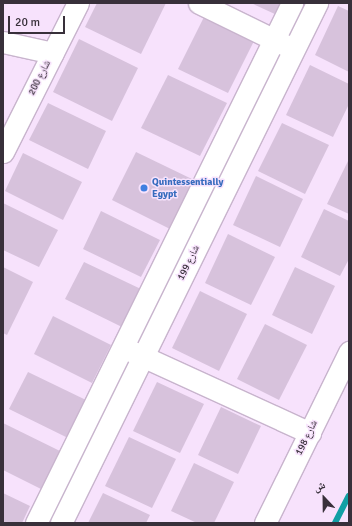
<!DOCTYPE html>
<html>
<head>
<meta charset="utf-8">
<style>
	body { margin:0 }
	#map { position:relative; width:352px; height:526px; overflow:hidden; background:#f7e2fc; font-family:Signika,"Noto Naskh Arabic",sans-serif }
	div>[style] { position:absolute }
	.stream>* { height:5.5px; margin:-2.75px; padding:0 2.75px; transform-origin:2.75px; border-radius:2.75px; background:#11a0a4 }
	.building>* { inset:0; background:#d7c2dc }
	.roads { filter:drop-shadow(1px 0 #c8b4cd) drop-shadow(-1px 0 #c8b4cd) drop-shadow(0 1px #c8b4cd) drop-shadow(0 -1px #c8b4cd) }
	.street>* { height:21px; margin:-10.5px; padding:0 10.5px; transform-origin:10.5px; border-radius:10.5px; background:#fff }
	.dots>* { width:11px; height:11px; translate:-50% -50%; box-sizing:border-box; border:2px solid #f7e2fc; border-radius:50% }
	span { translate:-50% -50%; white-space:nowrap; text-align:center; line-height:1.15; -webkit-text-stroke:3px #f7e2fc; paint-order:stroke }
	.street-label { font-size:10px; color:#38303a }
	.shop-label { font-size:10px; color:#366cbe; font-weight:700 }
	.left { translate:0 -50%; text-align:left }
	.frame { position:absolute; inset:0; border:4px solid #38303a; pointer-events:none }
	.north { position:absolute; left:304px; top:478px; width:40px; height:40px; -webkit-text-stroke:3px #f7e2fc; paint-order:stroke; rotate:338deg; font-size:11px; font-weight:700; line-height:16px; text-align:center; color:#38303a }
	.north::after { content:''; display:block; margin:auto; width:14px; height:18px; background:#38303a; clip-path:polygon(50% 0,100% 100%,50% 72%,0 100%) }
	.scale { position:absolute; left:8px; top:16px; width:57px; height:18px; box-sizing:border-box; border:2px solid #38303a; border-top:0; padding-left:5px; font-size:12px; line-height:14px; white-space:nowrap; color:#38303a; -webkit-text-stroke:3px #f7e2fc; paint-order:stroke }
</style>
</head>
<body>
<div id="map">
	<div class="stream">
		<i style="left:335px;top:523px;width:30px;rotate:-63deg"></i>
	</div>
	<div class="building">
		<i style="clip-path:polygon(97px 3px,166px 3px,141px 54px,85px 27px)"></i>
		<i style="clip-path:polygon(251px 3px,283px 3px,277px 15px)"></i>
		<i style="clip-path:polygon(338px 6px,349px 11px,349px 72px,315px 55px)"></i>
		<i style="clip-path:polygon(204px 17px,254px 41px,228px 93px,178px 69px)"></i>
		<i style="clip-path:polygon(79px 39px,138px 68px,112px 121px,53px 92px)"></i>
		<i style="clip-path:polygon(310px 65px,349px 84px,349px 104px,333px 137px,286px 115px)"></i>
		<i style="clip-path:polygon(168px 75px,227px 103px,200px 156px,141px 128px)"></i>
		<i style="clip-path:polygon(48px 103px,106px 131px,88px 169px,29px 140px)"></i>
		<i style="clip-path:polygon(282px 123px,329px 145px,305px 194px,258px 171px)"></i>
		<i style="clip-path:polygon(136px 152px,194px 180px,170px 229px,112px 200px)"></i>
		<i style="clip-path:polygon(23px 153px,82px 182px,63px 220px,5px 191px)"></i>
		<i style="clip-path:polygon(349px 159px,349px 214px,327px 204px)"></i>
		<i style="clip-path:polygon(256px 176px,303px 199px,280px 247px,233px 225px)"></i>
		<i style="clip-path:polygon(3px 203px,58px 230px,39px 267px,3px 250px)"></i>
		<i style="clip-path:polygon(324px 209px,349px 221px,349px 259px,340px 276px,301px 257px)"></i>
		<i style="clip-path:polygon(101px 211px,160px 240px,141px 277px,83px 249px)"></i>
		<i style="clip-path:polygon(228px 234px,275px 257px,251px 305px,205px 283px)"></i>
		<i style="clip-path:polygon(84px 262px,143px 290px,124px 328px,65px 299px)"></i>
		<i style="clip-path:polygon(3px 267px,33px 282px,7px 335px,3px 333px)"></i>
		<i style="clip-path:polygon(295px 267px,335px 286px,312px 334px,272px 315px)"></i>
		<i style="clip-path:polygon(200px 291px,247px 314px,219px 371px,172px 348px)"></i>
		<i style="clip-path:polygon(53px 316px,111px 345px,92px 383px,34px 354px)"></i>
		<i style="clip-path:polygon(265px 324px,307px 345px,279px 400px,237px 379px)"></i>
		<i style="clip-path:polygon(28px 372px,86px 400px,68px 438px,9px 409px)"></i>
		<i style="clip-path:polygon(157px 382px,204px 404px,180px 453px,133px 431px)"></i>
		<i style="clip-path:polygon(221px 407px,261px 426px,238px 474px,198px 455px)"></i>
		<i style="clip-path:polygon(3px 423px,62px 452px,43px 490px,3px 470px)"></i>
		<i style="clip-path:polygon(129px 437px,176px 459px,152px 508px,105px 486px)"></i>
		<i style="clip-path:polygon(194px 463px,234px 482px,214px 523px,197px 523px,171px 511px)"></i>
		<i style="clip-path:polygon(3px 493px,30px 506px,22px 523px,3px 523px)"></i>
		<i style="clip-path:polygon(103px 493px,150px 515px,146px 523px,88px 523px)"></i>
	</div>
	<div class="roads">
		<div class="street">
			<i style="left:199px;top:3px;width:98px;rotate:26deg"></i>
			<i style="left:3px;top:42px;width:51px;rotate:12.4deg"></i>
			<i style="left:3px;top:152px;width:167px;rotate:-63.3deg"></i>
			<i style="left:131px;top:351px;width:197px;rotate:24.6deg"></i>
			<i style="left:36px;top:523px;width:580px;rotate:-63.79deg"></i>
			<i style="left:61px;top:523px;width:580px;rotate:-63.79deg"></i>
			<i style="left:265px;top:523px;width:191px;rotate:-63.8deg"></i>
		</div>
	</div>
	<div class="dots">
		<i style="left:144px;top:188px;background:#3f7fe0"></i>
	</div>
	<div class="street-label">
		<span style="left:40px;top:78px;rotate:-63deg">شارع 200</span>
		<span style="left:189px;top:263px;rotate:-64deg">شارع 199</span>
		<span style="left:307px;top:438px;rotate:-64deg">شارع 198</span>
	</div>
	<div class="shop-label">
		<span class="left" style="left:152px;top:188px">Quintessentially<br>Egypt</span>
	</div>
	<div class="frame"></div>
	<div class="north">ش</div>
	<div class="scale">20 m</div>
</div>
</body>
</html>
